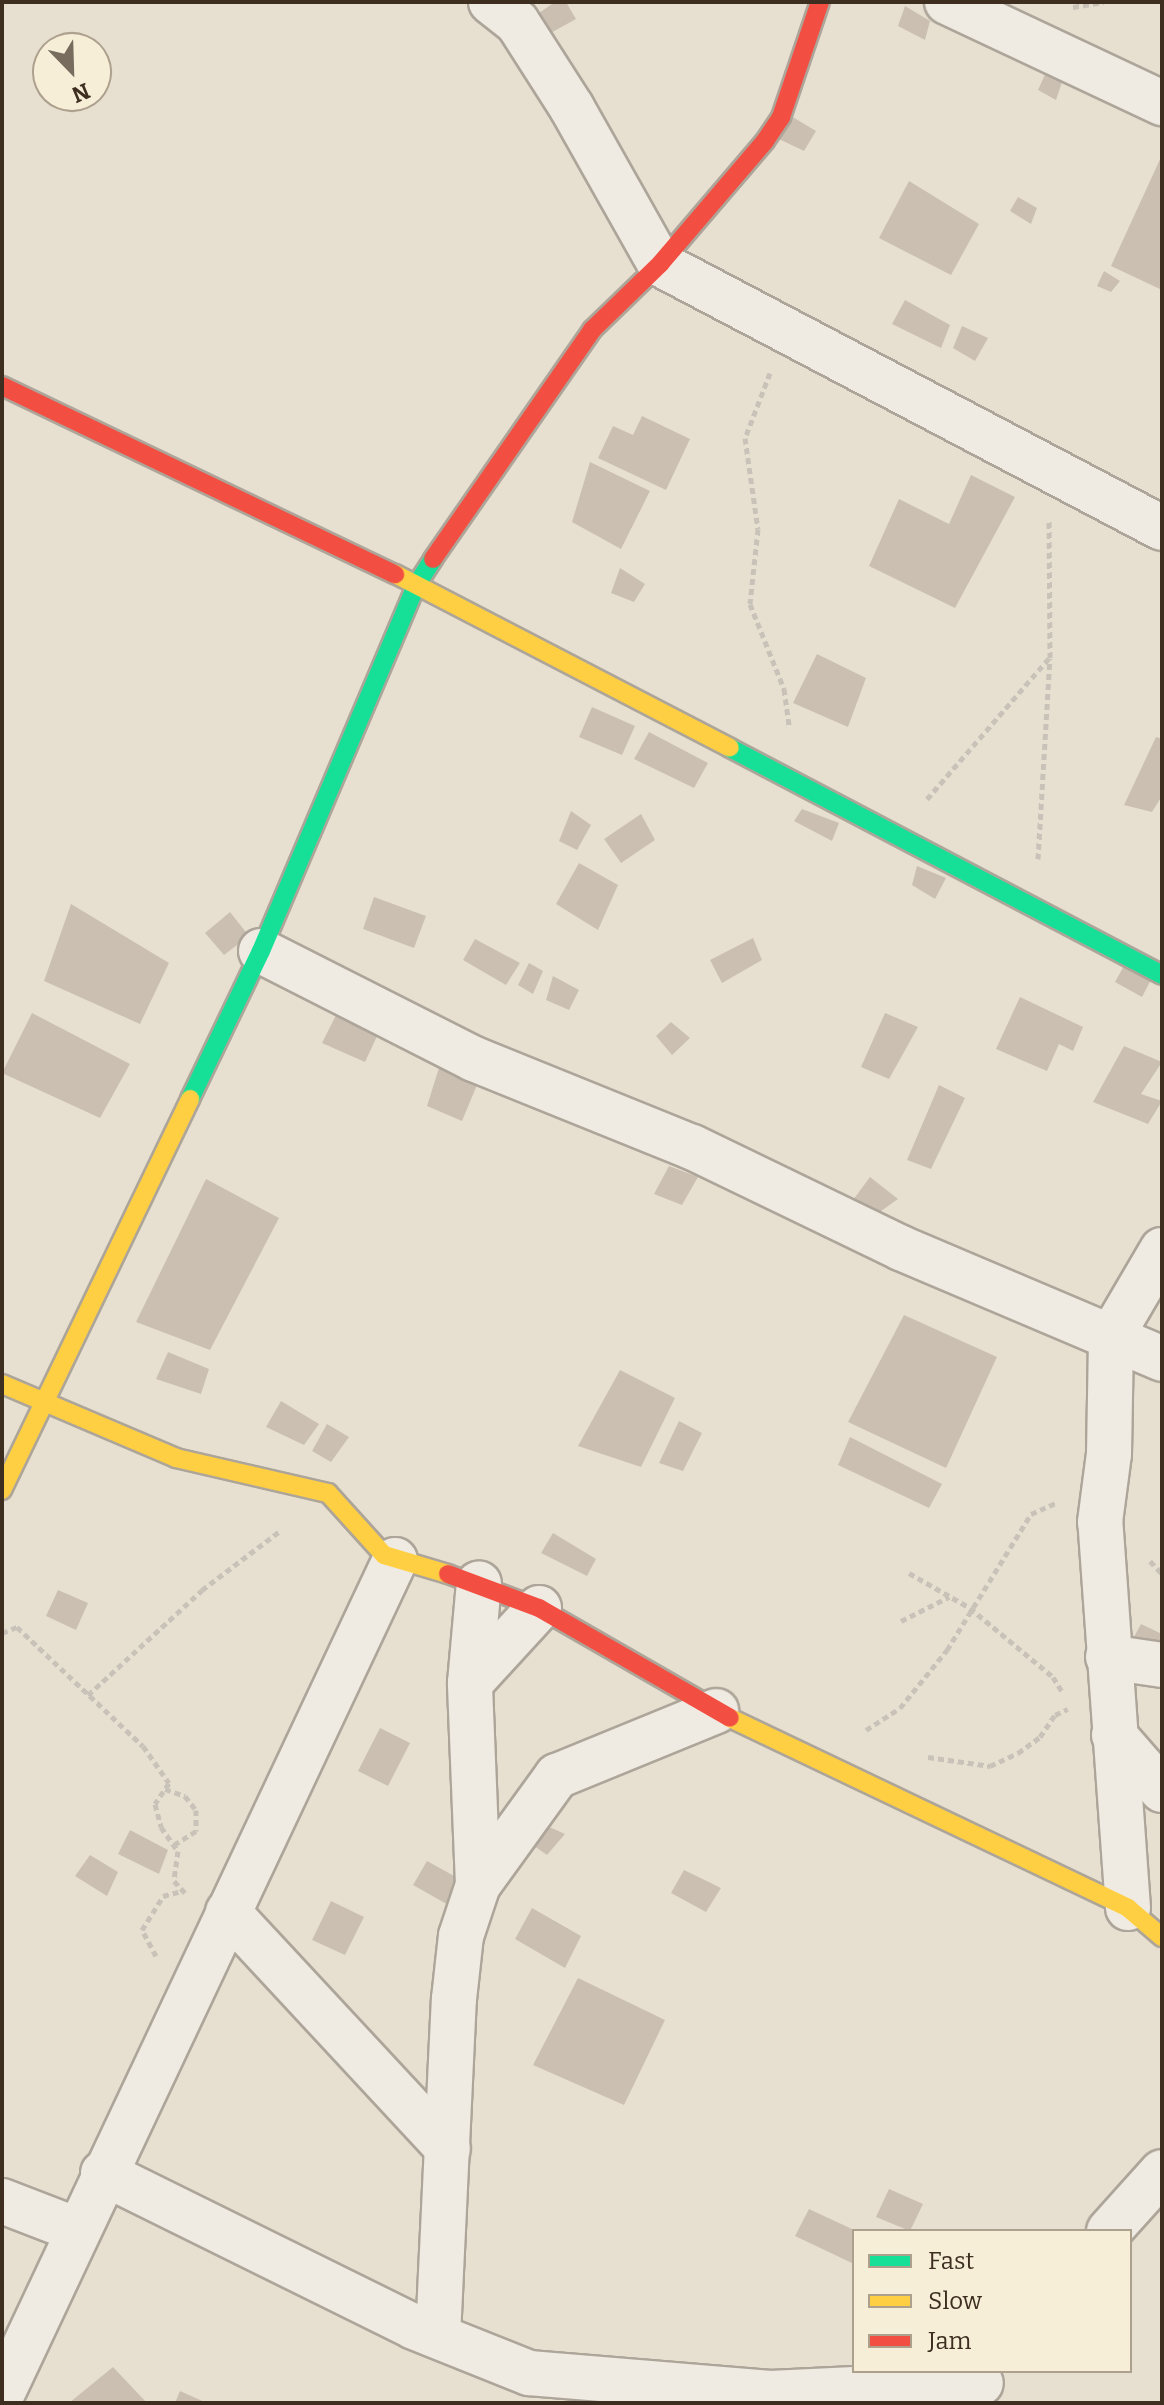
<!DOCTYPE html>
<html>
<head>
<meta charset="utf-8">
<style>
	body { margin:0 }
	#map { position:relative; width:1164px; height:2405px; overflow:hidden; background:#e7e0d1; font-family:Bitter,serif }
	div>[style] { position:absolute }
	.building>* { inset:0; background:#cbbfb2 }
	.path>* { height:5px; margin-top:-2.5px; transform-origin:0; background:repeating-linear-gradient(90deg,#c8c2b9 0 6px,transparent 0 10px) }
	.roads { filter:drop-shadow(2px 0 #ada599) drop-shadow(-2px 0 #ada599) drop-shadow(0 2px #ada599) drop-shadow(0 -2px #ada599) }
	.street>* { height:44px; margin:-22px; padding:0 22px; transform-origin:22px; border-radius:22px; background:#efebe3 }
	.fast>* { height:18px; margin:-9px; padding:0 9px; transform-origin:9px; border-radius:9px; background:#16e098 }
	.slow>* { height:18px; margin:-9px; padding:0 9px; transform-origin:9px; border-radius:9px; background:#ffcf43 }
	.jam>* { height:18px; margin:-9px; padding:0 9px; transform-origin:9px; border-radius:9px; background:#f24e42 }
	span { translate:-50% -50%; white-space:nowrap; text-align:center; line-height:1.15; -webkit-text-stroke:6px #f7eed8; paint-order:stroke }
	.frame { position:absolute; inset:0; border:4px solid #3d2e20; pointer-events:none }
	.legend { position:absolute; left:852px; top:2229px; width:280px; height:144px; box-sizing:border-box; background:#f7eed8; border:2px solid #ada18e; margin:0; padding:10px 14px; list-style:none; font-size:24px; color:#3d2e20 }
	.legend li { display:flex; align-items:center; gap:16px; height:40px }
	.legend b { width:40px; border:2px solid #ada18e }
	.north { position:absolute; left:32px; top:32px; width:80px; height:80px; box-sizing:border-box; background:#f7eed8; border:2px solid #ada18e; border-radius:50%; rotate:157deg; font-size:22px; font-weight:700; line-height:32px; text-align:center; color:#3d2e20 }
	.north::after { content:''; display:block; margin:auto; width:28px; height:36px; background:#786c5e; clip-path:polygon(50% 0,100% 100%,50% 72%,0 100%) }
</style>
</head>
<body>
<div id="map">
	<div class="building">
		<i style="clip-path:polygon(555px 2px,566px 2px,576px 19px,547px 35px,536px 15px)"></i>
		<i style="clip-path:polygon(905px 6px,930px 21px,925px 40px,898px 26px)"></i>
		<i style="clip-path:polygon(1047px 70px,1063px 79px,1056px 100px,1038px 90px)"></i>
		<i style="clip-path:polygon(791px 116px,816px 131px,804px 151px,779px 139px)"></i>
		<i style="clip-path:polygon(1162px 155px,1162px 290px,1111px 266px)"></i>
		<i style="clip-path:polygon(909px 181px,979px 224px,951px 275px,879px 238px)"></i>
		<i style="clip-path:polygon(1018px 197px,1037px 208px,1031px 224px,1010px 211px)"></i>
		<i style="clip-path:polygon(1104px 271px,1120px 281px,1111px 292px,1097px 286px)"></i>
		<i style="clip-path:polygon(905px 300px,950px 325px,941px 348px,892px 324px)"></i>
		<i style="clip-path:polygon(962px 326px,988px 338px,975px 361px,953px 348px)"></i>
		<i style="clip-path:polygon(642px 416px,690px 439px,666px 490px,598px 458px,613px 426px,633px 435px)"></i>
		<i style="clip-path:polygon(590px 462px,650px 491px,621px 549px,572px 522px)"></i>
		<i style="clip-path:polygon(971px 475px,1015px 497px,955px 608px,869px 566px,899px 499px,949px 524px)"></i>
		<i style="clip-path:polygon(620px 568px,645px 584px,634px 602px,611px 593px)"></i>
		<i style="clip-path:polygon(817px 654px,866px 678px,848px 727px,793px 703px)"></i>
		<i style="clip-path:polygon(592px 707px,635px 726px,622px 755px,579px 737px)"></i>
		<i style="clip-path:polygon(649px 732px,708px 763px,694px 788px,634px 759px)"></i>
		<i style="clip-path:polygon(1156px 737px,1162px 739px,1162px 796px,1152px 812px,1124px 805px)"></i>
		<i style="clip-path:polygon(802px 809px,839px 823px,832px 841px,794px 821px)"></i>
		<i style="clip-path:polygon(571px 811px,591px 825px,577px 850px,559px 841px)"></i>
		<i style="clip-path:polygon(641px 814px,655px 840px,621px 863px,604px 839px)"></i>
		<i style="clip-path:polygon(579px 863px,618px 885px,598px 930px,556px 904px)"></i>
		<i style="clip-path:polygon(917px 866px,946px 878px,935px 899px,912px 885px)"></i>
		<i style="clip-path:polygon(374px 897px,426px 916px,414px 948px,363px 929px)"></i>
		<i style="clip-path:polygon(71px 904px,169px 963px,140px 1024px,44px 981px)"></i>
		<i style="clip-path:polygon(230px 912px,249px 936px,224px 955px,205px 933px)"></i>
		<i style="clip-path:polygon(753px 938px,762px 960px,722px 983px,710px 960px)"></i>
		<i style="clip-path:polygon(475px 939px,520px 963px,506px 985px,463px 960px)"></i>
		<i style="clip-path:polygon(529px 963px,543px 971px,533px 994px,518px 985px)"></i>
		<i style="clip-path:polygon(1125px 964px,1152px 978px,1142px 997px,1115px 982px)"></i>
		<i style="clip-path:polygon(553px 976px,579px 990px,569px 1010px,546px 1000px)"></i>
		<i style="clip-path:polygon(1020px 997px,1083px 1027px,1073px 1051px,1059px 1044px,1047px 1071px,996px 1049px)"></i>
		<i style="clip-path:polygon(32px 1013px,130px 1064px,100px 1118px,2px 1073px)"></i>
		<i style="clip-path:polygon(337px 1013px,379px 1032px,365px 1062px,322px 1043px)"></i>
		<i style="clip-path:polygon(885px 1013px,918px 1027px,889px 1079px,861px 1067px)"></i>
		<i style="clip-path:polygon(671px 1022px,690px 1038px,672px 1055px,656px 1036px)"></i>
		<i style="clip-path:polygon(1124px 1046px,1162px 1062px,1141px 1094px,1162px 1101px,1148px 1124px,1093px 1102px)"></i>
		<i style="clip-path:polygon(443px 1055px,482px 1073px,462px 1121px,427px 1106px)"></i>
		<i style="clip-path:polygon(939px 1085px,965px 1098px,931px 1169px,907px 1160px)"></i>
		<i style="clip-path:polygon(669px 1166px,698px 1177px,682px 1205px,654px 1194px)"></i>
		<i style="clip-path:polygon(870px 1177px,898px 1199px,874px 1216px,853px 1200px)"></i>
		<i style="clip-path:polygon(206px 1179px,279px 1218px,210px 1350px,136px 1322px)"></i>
		<i style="clip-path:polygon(904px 1315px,997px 1357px,946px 1468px,848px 1422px)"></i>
		<i style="clip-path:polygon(168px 1352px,209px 1369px,201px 1394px,156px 1379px)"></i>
		<i style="clip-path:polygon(620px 1370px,675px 1398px,641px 1467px,578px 1446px)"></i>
		<i style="clip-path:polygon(281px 1401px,319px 1424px,304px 1445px,266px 1427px)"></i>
		<i style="clip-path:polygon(679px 1421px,702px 1433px,683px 1471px,659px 1463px)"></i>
		<i style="clip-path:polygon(327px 1424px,349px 1437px,331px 1462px,312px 1451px)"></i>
		<i style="clip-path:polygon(850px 1437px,942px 1484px,929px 1508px,838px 1465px)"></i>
		<i style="clip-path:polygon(553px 1533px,596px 1559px,587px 1576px,541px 1553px)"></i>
		<i style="clip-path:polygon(58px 1590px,88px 1603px,76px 1630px,46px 1616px)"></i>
		<i style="clip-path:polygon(1141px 1624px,1162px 1634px,1162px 1650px,1129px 1646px)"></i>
		<i style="clip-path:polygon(380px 1728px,410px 1743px,388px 1786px,358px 1771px)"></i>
		<i style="clip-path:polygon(536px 1821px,565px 1834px,547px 1855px,527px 1841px)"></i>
		<i style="clip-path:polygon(130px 1830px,168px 1850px,159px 1874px,118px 1854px)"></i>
		<i style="clip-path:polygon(90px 1855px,118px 1872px,107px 1896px,75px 1876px)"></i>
		<i style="clip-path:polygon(427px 1861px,465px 1882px,452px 1907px,413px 1885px)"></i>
		<i style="clip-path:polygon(684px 1870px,721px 1888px,706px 1912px,671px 1893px)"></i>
		<i style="clip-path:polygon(331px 1901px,364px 1917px,345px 1955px,312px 1940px)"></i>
		<i style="clip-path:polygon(532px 1908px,581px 1936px,565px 1968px,515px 1939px)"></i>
		<i style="clip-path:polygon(578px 1978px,665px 2020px,624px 2105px,533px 2065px)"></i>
		<i style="clip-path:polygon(889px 2189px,923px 2204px,910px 2231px,876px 2217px)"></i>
		<i style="clip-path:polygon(809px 2209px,854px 2230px,854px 2264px,795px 2236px)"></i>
		<i style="clip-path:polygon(113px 2367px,147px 2403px,69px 2403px)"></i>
		<i style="clip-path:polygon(180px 2391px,207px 2403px,175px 2403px)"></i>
	</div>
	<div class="path">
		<i style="left:1073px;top:7px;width:31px;rotate:-9deg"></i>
		<i style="left:770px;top:373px;width:70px;rotate:111deg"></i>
		<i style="left:745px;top:438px;width:92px;rotate:81.9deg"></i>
		<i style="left:758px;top:529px;width:75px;rotate:96.1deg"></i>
		<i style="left:750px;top:604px;width:92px;rotate:68.2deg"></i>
		<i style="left:784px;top:689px;width:37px;rotate:82deg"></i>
		<i style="left:927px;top:799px;width:186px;rotate:-49.1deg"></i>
		<i style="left:1038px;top:859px;width:201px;rotate:-86.6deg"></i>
		<i style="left:1050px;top:658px;width:137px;rotate:-90.4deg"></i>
		<i style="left:1150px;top:1561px;width:18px;rotate:47deg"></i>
		<i style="left:909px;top:1573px;width:70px;rotate:29.8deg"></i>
		<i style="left:970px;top:1608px;width:108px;rotate:39.7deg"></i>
		<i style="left:1053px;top:1677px;width:19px;rotate:58deg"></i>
		<i style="left:901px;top:1621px;width:54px;rotate:-26.6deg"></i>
		<i style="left:2px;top:1633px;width:16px;rotate:-22deg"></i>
		<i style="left:17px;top:1627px;width:173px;rotate:43.4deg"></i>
		<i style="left:143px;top:1746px;width:45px;rotate:54.9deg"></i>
		<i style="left:169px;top:1783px;width:25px;rotate:124deg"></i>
		<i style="left:155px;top:1804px;width:24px;rotate:75deg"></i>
		<i style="left:161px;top:1827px;width:29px;rotate:55deg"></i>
		<i style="left:178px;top:1851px;width:30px;rotate:98deg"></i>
		<i style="left:174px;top:1881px;width:16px;rotate:47deg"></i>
		<i style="left:88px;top:1695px;width:155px;rotate:-42.6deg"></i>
		<i style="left:202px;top:1590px;width:99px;rotate:-37.2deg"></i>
		<i style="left:866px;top:1730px;width:40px;rotate:-32.9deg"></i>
		<i style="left:900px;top:1708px;width:75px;rotate:-51deg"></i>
		<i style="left:947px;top:1650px;width:160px;rotate:-58.3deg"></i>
		<i style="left:1031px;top:1514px;width:27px;rotate:-24deg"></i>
		<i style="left:928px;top:1757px;width:63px;rotate:8.3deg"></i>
		<i style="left:990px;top:1766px;width:31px;rotate:-25deg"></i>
		<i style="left:1018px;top:1753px;width:27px;rotate:-36deg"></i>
		<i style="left:1040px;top:1737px;width:27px;rotate:-56deg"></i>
		<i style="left:1055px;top:1715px;width:14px;rotate:-25deg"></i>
		<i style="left:165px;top:1789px;width:21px;rotate:19deg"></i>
		<i style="left:185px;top:1796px;width:18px;rotate:52deg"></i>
		<i style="left:196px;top:1810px;width:21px;rotate:90deg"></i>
		<i style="left:196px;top:1831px;width:26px;rotate:148deg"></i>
		<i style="left:156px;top:1956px;width:30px;rotate:-118deg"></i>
		<i style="left:142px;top:1930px;width:40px;rotate:-58deg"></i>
		<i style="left:163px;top:1896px;width:20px;rotate:-15deg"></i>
	</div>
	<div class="roads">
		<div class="street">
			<i style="left:491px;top:2px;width:33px;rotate:38deg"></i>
			<i style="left:517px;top:22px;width:102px;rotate:57.4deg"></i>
			<i style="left:572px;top:108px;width:179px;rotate:60.6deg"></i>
			<i style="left:660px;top:264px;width:567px;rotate:27.74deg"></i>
			<i style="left:947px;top:2px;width:238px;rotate:25.2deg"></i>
			<i style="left:261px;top:951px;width:239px;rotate:26.9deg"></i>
			<i style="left:474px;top:1059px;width:235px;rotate:22deg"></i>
			<i style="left:692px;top:1147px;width:232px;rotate:25.8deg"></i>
			<i style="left:901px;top:1248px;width:284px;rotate:23deg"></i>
			<i style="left:1108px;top:1657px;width:55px;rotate:8.4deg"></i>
			<i style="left:470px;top:1683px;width:102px;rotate:-47.4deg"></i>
			<i style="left:1114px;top:1735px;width:73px;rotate:48.9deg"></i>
			<i style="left:478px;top:1885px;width:135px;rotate:-54.1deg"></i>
			<i style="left:557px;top:1776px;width:172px;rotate:-22.2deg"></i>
			<i style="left:1128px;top:1908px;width:387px;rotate:-94.1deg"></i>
			<i style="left:1100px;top:1522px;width:69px;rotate:-82.5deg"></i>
			<i style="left:1109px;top:1454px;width:117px;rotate:-89deg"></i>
			<i style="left:1111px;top:1337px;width:101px;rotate:-59.6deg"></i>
			<i style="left:228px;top:1912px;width:323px;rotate:47.1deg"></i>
			<i style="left:103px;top:2173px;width:347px;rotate:26.3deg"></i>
			<i style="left:414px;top:2327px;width:124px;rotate:21.8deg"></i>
			<i style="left:529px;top:2373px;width:242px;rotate:4.7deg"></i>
			<i style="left:770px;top:2393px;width:211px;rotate:-2.7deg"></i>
			<i style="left:2px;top:2201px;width:80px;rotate:21.1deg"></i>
			<i style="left:1109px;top:2231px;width:79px;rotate:-48.1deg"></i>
			<i style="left:438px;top:2336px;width:337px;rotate:-87.3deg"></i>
			<i style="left:454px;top:1999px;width:63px;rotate:-83.7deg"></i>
			<i style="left:461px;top:1936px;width:54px;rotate:-71.6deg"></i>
			<i style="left:478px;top:1885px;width:202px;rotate:-92.3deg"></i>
			<i style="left:470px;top:1683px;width:100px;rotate:-84.9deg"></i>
			<i style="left:2px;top:2394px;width:922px;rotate:-64.77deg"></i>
		</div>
		<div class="fast">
			<i style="left:730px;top:748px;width:488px;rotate:27.7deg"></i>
			<i style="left:190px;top:1099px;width:164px;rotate:-64.4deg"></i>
			<i style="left:261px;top:951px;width:399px;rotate:-67deg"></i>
			<i style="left:417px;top:584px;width:30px;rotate:-57deg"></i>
		</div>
		<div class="slow">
			<i style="left:395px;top:574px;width:377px;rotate:27.4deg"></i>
			<i style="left:2px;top:1384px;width:189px;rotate:23deg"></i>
			<i style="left:176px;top:1458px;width:156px;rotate:13deg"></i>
			<i style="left:328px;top:1493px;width:84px;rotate:47.9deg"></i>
			<i style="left:384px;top:1555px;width:67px;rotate:16.5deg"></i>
			<i style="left:2px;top:1490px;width:434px;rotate:-64.3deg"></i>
			<i style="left:730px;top:1718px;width:441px;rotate:25.5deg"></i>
			<i style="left:1128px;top:1908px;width:45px;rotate:40.5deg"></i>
		</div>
		<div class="jam">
			<i style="left:2px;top:386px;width:436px;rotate:25.6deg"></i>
			<i style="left:433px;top:559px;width:279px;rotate:-55.2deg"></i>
			<i style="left:592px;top:330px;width:95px;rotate:-44.1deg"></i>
			<i style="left:660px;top:264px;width:162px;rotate:-49.5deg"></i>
			<i style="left:765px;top:141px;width:29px;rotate:-56deg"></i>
			<i style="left:781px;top:117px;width:121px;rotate:-71.3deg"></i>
			<i style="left:448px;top:1574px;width:97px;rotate:20.5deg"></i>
			<i style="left:539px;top:1608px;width:220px;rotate:29.9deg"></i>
		</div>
	</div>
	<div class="frame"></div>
	<ul class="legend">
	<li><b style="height:10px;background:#16e098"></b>Fast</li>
	<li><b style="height:10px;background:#ffcf43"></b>Slow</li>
	<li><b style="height:10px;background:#f24e42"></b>Jam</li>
	</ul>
	<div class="north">N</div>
</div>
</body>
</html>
